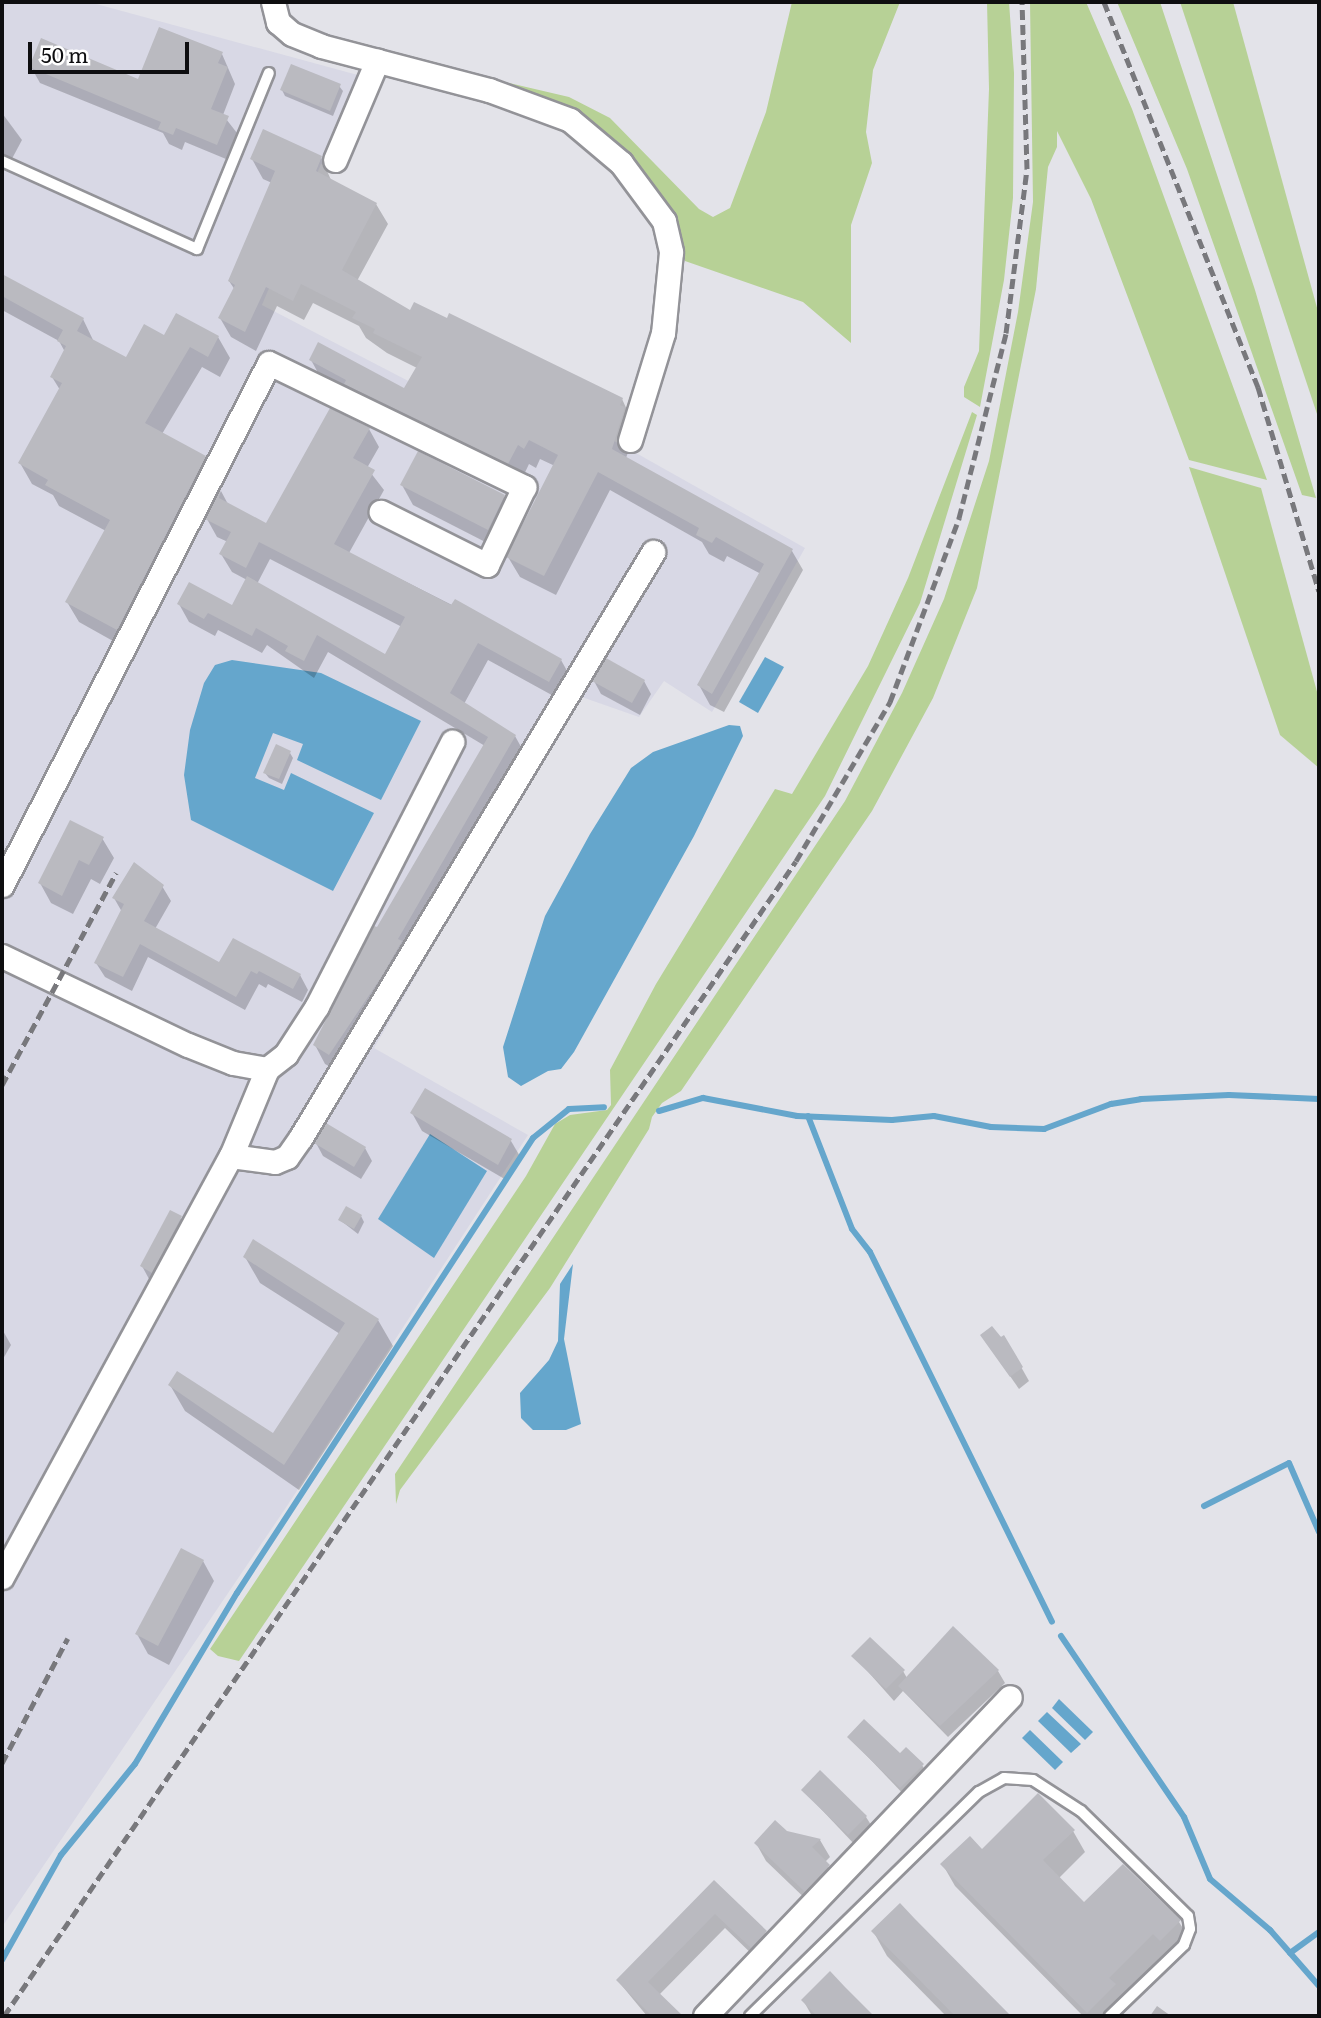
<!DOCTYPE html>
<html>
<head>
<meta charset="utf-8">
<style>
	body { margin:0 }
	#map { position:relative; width:1321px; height:2018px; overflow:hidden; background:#e3e3e9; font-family:Literata,serif }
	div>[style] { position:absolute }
	.built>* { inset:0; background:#d8d8e5 }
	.green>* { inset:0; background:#b7d196 }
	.water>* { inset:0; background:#65a6cc }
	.shadow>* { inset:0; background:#0003 }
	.stream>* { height:6px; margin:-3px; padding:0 3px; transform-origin:3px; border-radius:3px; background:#65a6cc }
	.building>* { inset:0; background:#babac0 }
	.roads { filter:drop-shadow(2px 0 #939398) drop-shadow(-2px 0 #939398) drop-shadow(0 2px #939398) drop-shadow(0 -2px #939398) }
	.service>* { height:10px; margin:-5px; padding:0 5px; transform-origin:5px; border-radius:5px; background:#fff }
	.minor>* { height:23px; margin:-11.5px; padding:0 11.5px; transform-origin:11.5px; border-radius:11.5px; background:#fff }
	.rail>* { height:5px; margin-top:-2.5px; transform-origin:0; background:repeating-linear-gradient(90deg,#78787c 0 10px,transparent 0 15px) }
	span { translate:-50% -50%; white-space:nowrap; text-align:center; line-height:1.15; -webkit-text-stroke:5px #fff; paint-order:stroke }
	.frame { position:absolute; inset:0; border:4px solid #0e0e10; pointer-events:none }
	.scale { position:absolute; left:28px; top:42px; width:161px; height:32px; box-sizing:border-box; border:4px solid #0e0e10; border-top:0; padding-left:9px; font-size:21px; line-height:24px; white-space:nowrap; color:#0e0e10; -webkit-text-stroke:5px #fff; paint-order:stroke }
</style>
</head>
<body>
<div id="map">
	<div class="built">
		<i style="clip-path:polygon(2px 2px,89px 2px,365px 77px,327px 166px,321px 164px,262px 305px,443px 399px,492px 380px,620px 444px,805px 548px,712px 712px,664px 681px,639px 717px,579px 696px,374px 1048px,528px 1135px,287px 1506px,2px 1927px)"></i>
	</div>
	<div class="green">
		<i style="clip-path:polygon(792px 2px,900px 2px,873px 70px,866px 132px,872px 163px,851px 225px,851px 343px,803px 302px,685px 261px,680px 234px,616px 145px,323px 40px,569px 97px,610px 118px,699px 209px,713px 217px,730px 208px,766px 112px)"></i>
		<i style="clip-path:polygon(987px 2px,1009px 2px,1014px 73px,1013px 198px,1004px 280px,980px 407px,964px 397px,964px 387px,979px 351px,989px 89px)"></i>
		<i style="clip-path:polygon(1030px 2px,1086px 2px,1132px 109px,1267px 480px,1189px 460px,1091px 199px,1057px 131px,1057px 147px,1048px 167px,1036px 289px,977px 588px,933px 698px,872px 811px,681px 1091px,662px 1103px,652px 1117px,649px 1129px,550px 1288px,400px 1490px,396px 1504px,395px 1474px,845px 801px,902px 693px,944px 599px,989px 461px,1018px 312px,1033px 202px)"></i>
		<i style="clip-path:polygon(1117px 2px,1160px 2px,1255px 290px,1316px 498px,1302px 495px,1187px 169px)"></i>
		<i style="clip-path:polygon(1180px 2px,1233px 2px,1319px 315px,1319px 420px)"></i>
		<i style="clip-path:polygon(972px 412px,977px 415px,920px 603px,825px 796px,239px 1661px,218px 1656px,210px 1649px,526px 1176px,555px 1124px,570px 1115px,607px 1110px,611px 1105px,610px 1070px,656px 984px,775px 789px,792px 794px,868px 666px,908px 578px)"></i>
		<i style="clip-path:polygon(1189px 467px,1261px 488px,1319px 699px,1319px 768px,1280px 735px)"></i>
	</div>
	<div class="water">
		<i style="clip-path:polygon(765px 657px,784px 667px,758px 713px,739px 702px)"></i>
		<i style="clip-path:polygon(232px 660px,321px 673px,421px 721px,381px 800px,297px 760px,303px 744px,273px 733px,255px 778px,284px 790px,291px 773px,374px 813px,333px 891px,191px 820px,184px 775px,190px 730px,204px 683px,215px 665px)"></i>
		<i style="clip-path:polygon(729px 725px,740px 726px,743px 736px,694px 836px,574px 1052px,561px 1069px,548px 1071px,521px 1086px,508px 1077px,503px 1047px,545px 916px,590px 834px,631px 768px,653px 752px)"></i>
		<i style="clip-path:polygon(430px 1134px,487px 1171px,434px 1258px,378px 1219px)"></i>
		<i style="clip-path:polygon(573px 1264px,564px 1339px,581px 1424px,566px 1430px,533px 1430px,521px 1418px,520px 1393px,549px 1360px,558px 1341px,560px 1284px)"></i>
		<i style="clip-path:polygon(1059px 1699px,1093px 1732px,1085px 1740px,1052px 1708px)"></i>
		<i style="clip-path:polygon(1047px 1712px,1081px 1744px,1071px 1753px,1038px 1721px)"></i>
		<i style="clip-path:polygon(1030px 1730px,1063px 1762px,1055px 1770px,1022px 1738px)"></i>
	</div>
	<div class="shadow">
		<i style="clip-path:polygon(222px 54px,235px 84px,223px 115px,237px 133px,226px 159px,185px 142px,182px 150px,169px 144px,163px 133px,40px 83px,31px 67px,139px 81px)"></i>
		<i style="clip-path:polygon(339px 86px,343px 91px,333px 116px,285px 96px,282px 90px)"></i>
		<i style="clip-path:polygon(2px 113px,22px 140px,7px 168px,2px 165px)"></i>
		<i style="clip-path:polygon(321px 157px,331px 180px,376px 204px,388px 224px,357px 281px,411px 312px,622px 399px,636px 429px,626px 458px,792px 551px,803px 570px,724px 712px,710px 705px,699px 685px,761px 574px,727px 556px,724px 562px,709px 554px,702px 542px,610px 490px,556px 595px,520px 577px,508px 557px,555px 466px,540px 459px,536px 468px,529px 464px,520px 483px,322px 380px,311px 360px,405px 390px,417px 368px,387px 353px,366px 338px,359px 326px,313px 303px,304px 320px,277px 306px,256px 351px,231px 337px,220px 318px,235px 290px,229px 281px,272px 183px,263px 179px,252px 159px)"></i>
		<i style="clip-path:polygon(2px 276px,83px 319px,94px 342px,126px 359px,164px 338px,218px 337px,230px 358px,220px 377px,202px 367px,162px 434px,204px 457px,216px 478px,129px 650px,79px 622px,67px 602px,106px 531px,59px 506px,53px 495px,32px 484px,20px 463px,60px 390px,52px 377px,65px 352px,59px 341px,2px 310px)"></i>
		<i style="clip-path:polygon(evenodd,369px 429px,379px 447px,367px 468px,384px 490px,349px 553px,561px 660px,571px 678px,559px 699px,488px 660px,464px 704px,515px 736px,525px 754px,340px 1072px,325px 1064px,315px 1045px,485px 746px,328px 652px,314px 678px,267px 645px,262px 653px,218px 630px,215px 636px,189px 622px,179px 604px,233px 607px,247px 580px,232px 572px,221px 554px,228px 542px,217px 537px,207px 519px,221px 491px,229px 506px,267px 525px,369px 429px,270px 559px,402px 627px,385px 656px,257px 584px,270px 559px)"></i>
		<i style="clip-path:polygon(402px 485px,504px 496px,515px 516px,499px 549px,413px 505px)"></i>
		<i style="clip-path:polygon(594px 681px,644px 681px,651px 694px,640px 715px,601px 694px)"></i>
		<i style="clip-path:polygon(290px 753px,293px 758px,282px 784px,269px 778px,265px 773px)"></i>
		<i style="clip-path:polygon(102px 838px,114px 858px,100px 884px,91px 879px,73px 914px,51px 903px,40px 883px)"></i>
		<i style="clip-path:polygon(162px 886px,171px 901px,155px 929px,220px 964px,300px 975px,308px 990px,302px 1002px,268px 984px,266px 988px,259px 984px,245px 1010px,148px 957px,132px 991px,105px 977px,96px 963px,122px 912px,114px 898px)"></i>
		<i style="clip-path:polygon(412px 1113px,511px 1141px,521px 1158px,508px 1181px,422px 1131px)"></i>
		<i style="clip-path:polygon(316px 1143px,365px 1148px,372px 1161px,361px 1179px,323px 1156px)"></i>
		<i style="clip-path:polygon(361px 1216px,364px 1222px,358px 1234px,340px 1220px)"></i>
		<i style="clip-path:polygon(181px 1218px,188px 1230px,159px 1284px,149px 1279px,142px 1266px)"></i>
		<i style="clip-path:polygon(245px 1257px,378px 1320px,393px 1346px,299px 1490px,185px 1411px,170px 1385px,273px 1436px,340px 1334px,260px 1283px)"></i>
		<i style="clip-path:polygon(2px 1329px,11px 1345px,3px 1359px,2px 1359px)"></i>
		<i style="clip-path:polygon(982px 1336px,1004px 1337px,1029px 1381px,1019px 1389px)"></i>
		<i style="clip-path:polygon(203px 1561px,214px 1581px,169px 1665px,148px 1654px,137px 1634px)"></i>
		<i style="clip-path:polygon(854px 1656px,903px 1671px,907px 1678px,998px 1671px,1005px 1683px,948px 1737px,903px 1691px,894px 1701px)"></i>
		<i style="clip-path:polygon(849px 1737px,922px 1765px,929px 1777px,908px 1799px)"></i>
		<i style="clip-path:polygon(803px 1790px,866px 1817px,873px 1828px,856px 1846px)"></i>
		<i style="clip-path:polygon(1073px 1831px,1085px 1852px,1058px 1879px,1084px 1905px,1123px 1866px,1179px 1922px,1192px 1943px,1173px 1961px,1166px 1954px,1122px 1998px,1117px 2016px,1083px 2016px,955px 1886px,943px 1865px)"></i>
		<i style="clip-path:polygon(820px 1840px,830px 1857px,825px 1862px,839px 1883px,815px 1908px,766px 1861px,756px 1843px)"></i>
		<i style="clip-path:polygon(714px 1882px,765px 1932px,774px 1948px,761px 1963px,725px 1928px,659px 1995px,681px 2016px,647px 2016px,618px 1981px)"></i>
		<i style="clip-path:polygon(900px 1905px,1009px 2016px,946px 2016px,887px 1956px,873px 1931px)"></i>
		<i style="clip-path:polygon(830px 1974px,872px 2016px,812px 2016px,803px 2000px)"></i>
		<i style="clip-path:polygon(1157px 2006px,1171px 2016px,1150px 2016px)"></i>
	</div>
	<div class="stream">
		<i style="left:659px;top:1111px;width:46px;rotate:-16.5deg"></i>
		<i style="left:703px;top:1098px;width:96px;rotate:10.8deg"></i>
		<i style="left:797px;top:1116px;width:95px;rotate:2.4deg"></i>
		<i style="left:892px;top:1120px;width:42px;rotate:-5.4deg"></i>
		<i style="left:934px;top:1116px;width:58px;rotate:10.9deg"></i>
		<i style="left:991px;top:1127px;width:53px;rotate:2.2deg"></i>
		<i style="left:1044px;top:1129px;width:72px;rotate:-20.5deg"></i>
		<i style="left:1111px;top:1104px;width:30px;rotate:-9deg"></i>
		<i style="left:1141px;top:1099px;width:88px;rotate:-2.6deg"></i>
		<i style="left:1229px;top:1095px;width:90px;rotate:2.5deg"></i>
		<i style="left:808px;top:1116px;width:121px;rotate:68.7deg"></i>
		<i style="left:852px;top:1229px;width:29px;rotate:52deg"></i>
		<i style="left:870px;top:1252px;width:412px;rotate:63.8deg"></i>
		<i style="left:1204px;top:1506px;width:95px;rotate:-26.8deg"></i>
		<i style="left:1289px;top:1463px;width:75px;rotate:66.5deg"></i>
		<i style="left:1061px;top:1636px;width:219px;rotate:55.8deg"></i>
		<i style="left:1184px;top:1817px;width:67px;rotate:67.2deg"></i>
		<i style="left:1210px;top:1879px;width:79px;rotate:40.4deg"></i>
		<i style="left:1270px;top:1930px;width:74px;rotate:48.8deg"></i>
		<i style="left:1290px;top:1953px;width:36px;rotate:-36deg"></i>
		<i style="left:2px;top:1960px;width:120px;rotate:-60.7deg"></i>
		<i style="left:61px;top:1855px;width:117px;rotate:-50.9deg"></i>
		<i style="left:135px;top:1764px;width:199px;rotate:-59.2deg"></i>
		<i style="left:237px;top:1593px;width:543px;rotate:-56.95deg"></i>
		<i style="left:533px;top:1138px;width:46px;rotate:-38.9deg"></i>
		<i style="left:569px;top:1109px;width:35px;rotate:-3deg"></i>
	</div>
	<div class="building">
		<i style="clip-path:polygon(159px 27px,223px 52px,218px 63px,228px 67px,211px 109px,229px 116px,217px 145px,176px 128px,173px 135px,158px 129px,161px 122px,29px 67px,41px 38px,138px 79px)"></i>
		<i style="clip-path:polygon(291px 64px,341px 84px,330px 111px,280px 90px)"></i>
		<i style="clip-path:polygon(263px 129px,322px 156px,316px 171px,377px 203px,342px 270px,410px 310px,414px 302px,447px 318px,449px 313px,623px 398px,620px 405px,625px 407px,612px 449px,793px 549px,712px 694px,697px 685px,764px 564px,716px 537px,712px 543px,696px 535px,699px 528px,598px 472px,544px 576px,506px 557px,558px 455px,529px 440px,524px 449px,518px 445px,508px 464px,344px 384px,346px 380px,309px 360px,318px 342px,404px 388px,422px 357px,373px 333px,375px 329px,352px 318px,356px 312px,301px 284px,293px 301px,266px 287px,245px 332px,218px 318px,235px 285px,228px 281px,275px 171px,250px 159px)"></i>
		<i style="clip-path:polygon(2px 274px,84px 318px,77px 331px,126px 357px,144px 324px,164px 335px,176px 313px,219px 336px,208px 357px,190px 347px,145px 423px,206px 456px,117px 630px,65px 602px,110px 520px,45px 485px,48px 480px,18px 463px,62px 383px,50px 377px,66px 346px,57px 341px,63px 330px,2px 296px)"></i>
		<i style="clip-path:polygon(330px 408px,370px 428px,353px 458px,375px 470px,334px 544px,451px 605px,455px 599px,562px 659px,549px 682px,478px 643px,450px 693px,516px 735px,398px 939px,402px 941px,382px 976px,329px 1055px,313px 1045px,374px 926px,377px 927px,488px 737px,317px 635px,304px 661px,285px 651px,288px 646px,256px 628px,252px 636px,208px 613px,204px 619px,177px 604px,189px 582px,232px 605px,247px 576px,385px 654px,405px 617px,259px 542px,246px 568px,219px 554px,231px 532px,205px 519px,221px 488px,219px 498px,266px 523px)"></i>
		<i style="clip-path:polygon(418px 451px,505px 495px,488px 530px,400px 485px)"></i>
		<i style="clip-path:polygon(606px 658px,645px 680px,632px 703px,592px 681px)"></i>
		<i style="clip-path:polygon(276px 744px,291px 751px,279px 779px,263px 773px)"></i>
		<i style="clip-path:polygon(70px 820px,104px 837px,89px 865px,79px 860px,62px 896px,38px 883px)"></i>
		<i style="clip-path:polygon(134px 862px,164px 885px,144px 921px,219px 962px,233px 938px,301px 974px,293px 989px,259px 971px,257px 974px,251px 971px,236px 997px,140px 944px,123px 977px,94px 963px,124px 904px,112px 898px)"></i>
		<i style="clip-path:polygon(425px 1088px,512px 1139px,498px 1165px,410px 1113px)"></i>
		<i style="clip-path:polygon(326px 1123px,366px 1147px,354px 1167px,314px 1143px)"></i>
		<i style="clip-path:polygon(346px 1206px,362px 1215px,354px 1229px,338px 1220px)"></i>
		<i style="clip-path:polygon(170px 1210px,182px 1216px,152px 1273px,140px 1266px)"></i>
		<i style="clip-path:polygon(253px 1239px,379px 1319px,284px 1465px,168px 1385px,177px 1371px,273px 1433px,345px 1323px,243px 1257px)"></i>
		<i style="clip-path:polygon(992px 1326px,1001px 1337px,1004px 1335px,1023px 1367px,1010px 1377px,980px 1335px)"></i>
		<i style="clip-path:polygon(181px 1548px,204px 1560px,158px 1646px,135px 1634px)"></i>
		<i style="clip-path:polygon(953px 1626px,999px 1670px,940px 1726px,898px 1686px)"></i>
		<i style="clip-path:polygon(870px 1637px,905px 1670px,886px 1689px,851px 1656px)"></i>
		<i style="clip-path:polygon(864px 1719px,900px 1753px,906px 1747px,924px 1764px,900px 1788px,847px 1737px)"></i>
		<i style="clip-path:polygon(820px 1770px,867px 1816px,848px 1835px,801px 1790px)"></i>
		<i style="clip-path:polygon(1038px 1793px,1075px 1830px,1043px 1860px,1084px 1902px,1123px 1864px,1181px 1920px,1160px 1941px,1153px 1934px,1109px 1978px,1116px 1984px,1087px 2013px,940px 1864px,970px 1836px,982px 1849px)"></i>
		<i style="clip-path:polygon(775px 1820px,787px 1831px,821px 1839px,812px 1847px,830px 1865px,805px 1892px,754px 1843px)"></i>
		<i style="clip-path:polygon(714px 1880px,767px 1931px,751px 1948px,715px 1914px,648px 1982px,683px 2016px,652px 2016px,616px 1980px)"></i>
		<i style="clip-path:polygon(900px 1903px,915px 1919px,1011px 2016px,955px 2016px,871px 1931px)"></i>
		<i style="clip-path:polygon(830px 1971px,845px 1987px,874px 2016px,817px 2016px,801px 2000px)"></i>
	</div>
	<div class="roads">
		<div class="service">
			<i style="left:2px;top:161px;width:214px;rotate:24.3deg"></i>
			<i style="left:197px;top:249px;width:190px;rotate:-67.8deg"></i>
			<i style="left:750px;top:2016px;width:320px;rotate:-44.4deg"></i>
			<i style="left:979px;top:1792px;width:29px;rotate:-29deg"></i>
			<i style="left:1004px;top:1778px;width:29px;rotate:4deg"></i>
			<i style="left:1033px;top:1780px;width:57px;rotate:32.9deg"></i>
			<i style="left:1081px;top:1811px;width:150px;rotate:44.5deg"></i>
			<i style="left:1188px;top:1916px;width:13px;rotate:81deg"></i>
			<i style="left:1190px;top:1929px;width:17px;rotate:111deg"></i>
			<i style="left:1184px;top:1945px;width:103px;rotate:136.2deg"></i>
		</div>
		<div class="minor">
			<i style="left:273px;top:2px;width:21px;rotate:76deg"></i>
			<i style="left:278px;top:22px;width:18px;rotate:41deg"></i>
			<i style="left:292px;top:34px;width:31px;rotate:22deg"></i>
			<i style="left:321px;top:46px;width:174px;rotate:14.7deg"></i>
			<i style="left:489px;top:90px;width:86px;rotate:20.3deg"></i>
			<i style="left:570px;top:120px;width:67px;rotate:40.1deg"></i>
			<i style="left:621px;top:163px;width:72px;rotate:53.4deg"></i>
			<i style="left:664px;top:221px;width:32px;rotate:77deg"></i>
			<i style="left:671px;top:252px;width:81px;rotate:95.6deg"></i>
			<i style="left:663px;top:333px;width:112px;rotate:107.1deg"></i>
			<i style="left:335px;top:160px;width:108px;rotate:-67deg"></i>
			<i style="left:2px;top:885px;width:586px;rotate:-62.91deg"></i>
			<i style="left:269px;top:363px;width:284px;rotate:25.9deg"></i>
			<i style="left:524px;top:487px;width:86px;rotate:115.4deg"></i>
			<i style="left:487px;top:565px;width:119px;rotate:-153.4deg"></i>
			<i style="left:2px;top:956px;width:206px;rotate:25.6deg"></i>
			<i style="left:188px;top:1045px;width:48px;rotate:21.8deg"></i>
			<i style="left:233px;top:1063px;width:35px;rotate:10deg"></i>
			<i style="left:231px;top:1156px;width:44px;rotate:7.8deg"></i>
			<i style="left:275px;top:1162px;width:13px;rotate:-23deg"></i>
			<i style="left:287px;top:1157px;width:24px;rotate:-55deg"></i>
			<i style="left:301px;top:1137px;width:683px;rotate:-58.96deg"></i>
			<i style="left:2px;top:1577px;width:479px;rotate:-61.5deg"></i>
			<i style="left:231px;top:1156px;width:94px;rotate:-67.5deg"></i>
			<i style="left:267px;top:1069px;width:24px;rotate:-38deg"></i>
			<i style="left:286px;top:1054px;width:57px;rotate:-57.1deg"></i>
			<i style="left:317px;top:1006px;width:297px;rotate:-62.9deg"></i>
			<i style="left:705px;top:2016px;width:441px;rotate:-46.3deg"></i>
		</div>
	</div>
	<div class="rail">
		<i style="left:1104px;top:2px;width:415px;rotate:68.2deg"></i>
		<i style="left:1258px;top:387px;width:213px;rotate:73.4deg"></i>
		<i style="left:2px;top:1085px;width:241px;rotate:-61.7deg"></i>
		<i style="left:2px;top:1763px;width:141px;rotate:-62.2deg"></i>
		<i style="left:4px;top:2016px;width:1400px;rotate:-55.56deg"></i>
		<i style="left:796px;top:861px;width:185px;rotate:-59.4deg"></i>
		<i style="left:890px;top:702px;width:197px;rotate:-69.4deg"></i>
		<i style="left:959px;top:518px;width:191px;rotate:-75.7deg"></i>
		<i style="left:1006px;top:333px;width:165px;rotate:-82.7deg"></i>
		<i style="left:1027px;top:169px;width:167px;rotate:-91.7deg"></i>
	</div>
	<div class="frame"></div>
	<div class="scale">50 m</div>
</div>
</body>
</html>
